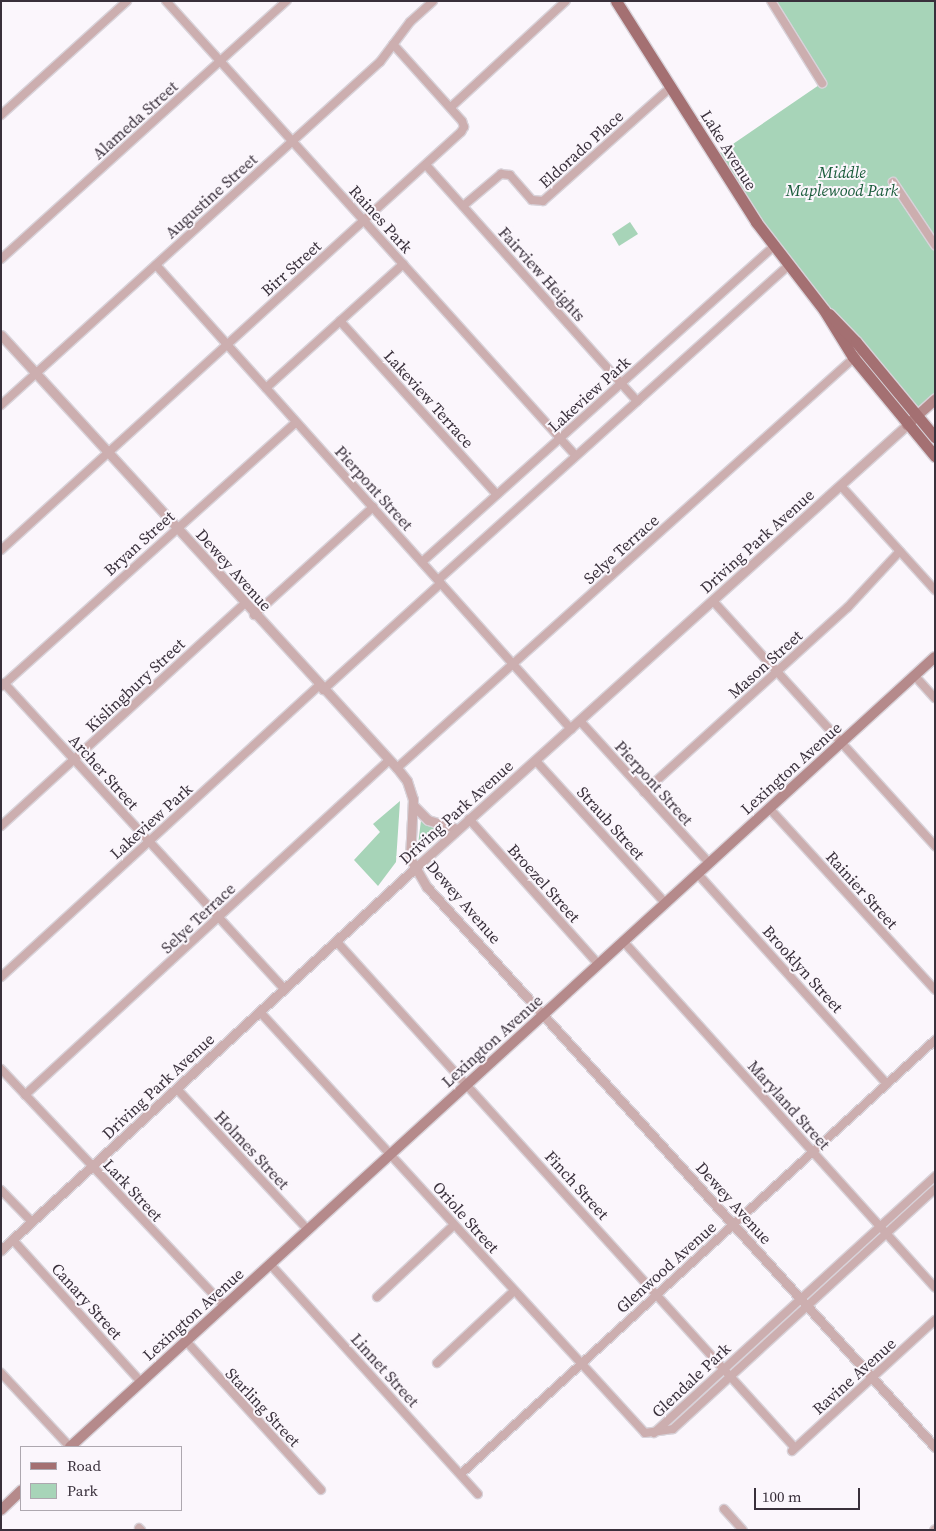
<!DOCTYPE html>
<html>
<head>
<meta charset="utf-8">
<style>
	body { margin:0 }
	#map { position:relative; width:936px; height:1531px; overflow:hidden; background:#fbf6fc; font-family:"Source Serif 4",serif }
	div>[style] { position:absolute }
	.green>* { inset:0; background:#a7d4b8 }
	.roads { filter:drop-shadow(1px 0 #d8d2d9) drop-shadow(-1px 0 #d8d2d9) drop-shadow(0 1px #d8d2d9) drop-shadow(0 -1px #d8d2d9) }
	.minor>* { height:8px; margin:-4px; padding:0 4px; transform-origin:4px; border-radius:4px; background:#ccaeaf }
	.tertiary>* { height:9px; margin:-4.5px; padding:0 4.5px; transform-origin:4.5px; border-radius:4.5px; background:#ccaeaf }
	.secondary>* { height:10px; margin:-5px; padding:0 5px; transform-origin:5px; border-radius:5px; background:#b58a8b }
	.primary>* { height:11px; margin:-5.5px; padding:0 5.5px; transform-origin:5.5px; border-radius:5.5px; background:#a47072 }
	span { translate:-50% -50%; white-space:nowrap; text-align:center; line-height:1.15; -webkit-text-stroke:4px #fbf6fc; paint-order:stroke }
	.street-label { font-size:16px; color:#39303b }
	.park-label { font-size:16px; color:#1a5c3b; font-style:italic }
	.frame { position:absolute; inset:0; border:2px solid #39303b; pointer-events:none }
	.legend { position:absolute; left:20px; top:1446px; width:162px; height:65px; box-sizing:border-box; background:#fbf6fc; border:1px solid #ada7af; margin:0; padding:6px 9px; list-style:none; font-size:15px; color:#39303b }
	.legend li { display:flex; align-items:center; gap:10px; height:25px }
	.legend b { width:25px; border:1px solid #ada7af }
	.scale { position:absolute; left:754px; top:1488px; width:106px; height:22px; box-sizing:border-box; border:2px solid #39303b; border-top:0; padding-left:6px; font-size:15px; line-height:18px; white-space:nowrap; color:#39303b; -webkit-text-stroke:4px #fbf6fc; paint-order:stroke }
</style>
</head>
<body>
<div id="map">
	<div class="green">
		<i style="clip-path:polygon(771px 1px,935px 1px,935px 400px,917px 417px,841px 325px,714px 157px,822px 83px)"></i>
		<i style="clip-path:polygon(630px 222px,638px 234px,619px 246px,612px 234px)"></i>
		<i style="clip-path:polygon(400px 801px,396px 862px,378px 886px,354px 860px,380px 832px,373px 824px)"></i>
		<i style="clip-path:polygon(421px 820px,445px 831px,430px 846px,427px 842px,418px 845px)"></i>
	</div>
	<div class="roads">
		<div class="minor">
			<i style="left:166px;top:1px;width:612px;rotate:47.98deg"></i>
			<i style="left:771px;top:1px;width:97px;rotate:58.1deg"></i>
			<i style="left:451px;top:107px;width:156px;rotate:-42.7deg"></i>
			<i style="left:1px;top:115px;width:170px;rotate:-42.1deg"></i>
			<i style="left:426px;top:165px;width:317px;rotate:48.2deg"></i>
			<i style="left:893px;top:182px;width:76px;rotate:56.3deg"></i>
			<i style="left:463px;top:206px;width:50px;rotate:-40.1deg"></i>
			<i style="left:501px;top:174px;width:9px;rotate:6deg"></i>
			<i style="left:510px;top:175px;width:33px;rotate:49deg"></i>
			<i style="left:532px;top:200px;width:11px;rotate:5deg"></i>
			<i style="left:543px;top:201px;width:170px;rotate:-41.7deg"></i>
			<i style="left:1px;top:259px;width:385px;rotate:-42.1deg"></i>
			<i style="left:156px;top:265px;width:623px;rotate:48.19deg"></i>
			<i style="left:340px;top:321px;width:234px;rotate:47.9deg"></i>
			<i style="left:266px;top:388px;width:185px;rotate:-42.1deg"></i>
			<i style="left:1px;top:405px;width:511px;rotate:-42.15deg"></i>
			<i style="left:380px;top:62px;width:50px;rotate:-53.1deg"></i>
			<i style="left:410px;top:22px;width:31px;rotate:-42deg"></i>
			<i style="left:841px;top:486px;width:140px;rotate:47.9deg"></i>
			<i style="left:1px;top:550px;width:622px;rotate:-42.26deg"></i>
			<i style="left:461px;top:132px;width:6px;rotate:-59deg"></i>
			<i style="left:464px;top:127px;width:6px;rotate:-108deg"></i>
			<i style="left:462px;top:121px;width:103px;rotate:-131.9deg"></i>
			<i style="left:422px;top:562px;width:473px;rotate:-41.9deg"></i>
			<i style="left:438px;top:580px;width:472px;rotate:-41.9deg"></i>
			<i style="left:713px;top:601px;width:331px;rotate:47.8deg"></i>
			<i style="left:254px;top:615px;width:161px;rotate:-42.2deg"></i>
			<i style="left:914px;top:675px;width:31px;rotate:48deg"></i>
			<i style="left:4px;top:683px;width:416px;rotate:47.5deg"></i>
			<i style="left:2px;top:686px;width:395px;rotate:-41.9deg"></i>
			<i style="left:323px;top:690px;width:159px;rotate:-42.2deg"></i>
			<i style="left:580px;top:721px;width:192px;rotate:47.7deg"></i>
			<i style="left:536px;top:761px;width:192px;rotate:47.7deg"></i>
			<i style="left:397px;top:768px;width:617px;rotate:-41.91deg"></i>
			<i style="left:644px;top:792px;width:275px;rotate:-42.2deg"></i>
			<i style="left:848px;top:607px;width:76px;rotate:-47.1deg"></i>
			<i style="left:769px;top:808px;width:246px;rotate:47.6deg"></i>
			<i style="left:469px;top:819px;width:194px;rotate:48.3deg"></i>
			<i style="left:1px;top:826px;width:329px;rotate:-42.4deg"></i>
			<i style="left:697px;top:873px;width:284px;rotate:48deg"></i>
			<i style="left:623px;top:941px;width:466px;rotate:48deg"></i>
			<i style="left:337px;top:942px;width:682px;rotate:47.85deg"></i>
			<i style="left:1px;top:977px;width:431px;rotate:-42.5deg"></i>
			<i style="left:260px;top:1012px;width:570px;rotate:47.56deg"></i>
			<i style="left:645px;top:1433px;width:28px;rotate:-8deg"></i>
			<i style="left:673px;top:1429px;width:355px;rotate:-42.5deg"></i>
			<i style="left:1px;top:1069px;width:325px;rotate:46.7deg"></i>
			<i style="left:177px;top:1089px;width:192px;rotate:47.1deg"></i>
			<i style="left:25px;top:1095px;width:495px;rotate:-42.6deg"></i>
			<i style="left:1px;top:1190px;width:45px;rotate:45.9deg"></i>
			<i style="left:13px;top:1240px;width:191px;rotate:48deg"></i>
			<i style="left:270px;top:1264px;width:310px;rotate:47.9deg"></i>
			<i style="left:377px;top:1297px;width:105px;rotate:-43.1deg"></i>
			<i style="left:186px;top:1341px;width:201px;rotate:47.8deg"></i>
			<i style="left:437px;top:1363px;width:105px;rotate:-43.1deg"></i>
			<i style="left:1px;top:1373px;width:101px;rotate:47deg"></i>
			<i style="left:654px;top:1433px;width:381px;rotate:-42.4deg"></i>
			<i style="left:792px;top:1451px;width:194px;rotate:-42.5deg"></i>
			<i style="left:461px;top:1474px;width:643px;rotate:-42.48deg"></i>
			<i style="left:724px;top:1509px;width:28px;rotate:48deg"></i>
			<i style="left:139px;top:1528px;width:3px;rotate:45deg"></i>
		</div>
		<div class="tertiary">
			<i style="left:1px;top:335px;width:587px;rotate:47.56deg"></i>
			<i style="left:397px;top:768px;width:16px;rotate:52deg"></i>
			<i style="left:407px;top:781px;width:19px;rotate:72deg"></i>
			<i style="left:413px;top:799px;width:59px;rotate:92.9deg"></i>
			<i style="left:410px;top:858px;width:34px;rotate:60deg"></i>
			<i style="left:427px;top:887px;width:756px;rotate:47.79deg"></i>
			<i style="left:413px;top:805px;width:21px;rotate:45deg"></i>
			<i style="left:428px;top:820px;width:31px;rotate:17deg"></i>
			<i style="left:1px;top:1250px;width:562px;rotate:-42.69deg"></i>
			<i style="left:414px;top:869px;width:663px;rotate:-42.01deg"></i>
			<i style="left:934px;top:1530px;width:1px;rotate:-45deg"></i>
		</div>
		<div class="secondary">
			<i style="left:907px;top:425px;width:38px;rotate:-42deg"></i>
			<i style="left:70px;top:1447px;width:1171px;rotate:-42.41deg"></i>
			<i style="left:1px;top:1510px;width:28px;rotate:-44deg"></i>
		</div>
		<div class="primary">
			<i style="left:616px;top:1px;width:262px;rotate:57.6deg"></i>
			<i style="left:756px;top:222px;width:111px;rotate:52.3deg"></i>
			<i style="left:824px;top:310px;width:55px;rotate:58.3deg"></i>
			<i style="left:853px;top:357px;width:129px;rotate:50.4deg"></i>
			<i style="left:829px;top:314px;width:39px;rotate:46deg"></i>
			<i style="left:856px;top:342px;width:124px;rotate:50.3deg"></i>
		</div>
	</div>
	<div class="street-label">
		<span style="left:135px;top:120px;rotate:-42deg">Alameda Street</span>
		<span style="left:581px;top:149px;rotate:-42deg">Eldorado Place</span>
		<span style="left:729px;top:150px;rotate:58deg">Lake Avenue</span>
		<span style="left:211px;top:196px;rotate:-42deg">Augustine Street</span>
		<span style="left:381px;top:219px;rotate:48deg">Raines Park</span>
		<span style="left:291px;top:268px;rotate:-42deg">Birr Street</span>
		<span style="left:542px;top:274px;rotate:48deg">Fairview Heights</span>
		<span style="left:589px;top:394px;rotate:-42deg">Lakeview Park</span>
		<span style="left:429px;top:399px;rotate:48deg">Lakeview Terrace</span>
		<span style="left:374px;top:488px;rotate:48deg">Pierpont Street</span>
		<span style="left:757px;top:541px;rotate:-42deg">Driving Park Avenue</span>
		<span style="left:139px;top:543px;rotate:-42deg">Bryan Street</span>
		<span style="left:621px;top:549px;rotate:-42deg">Selye Terrace</span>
		<span style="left:234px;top:570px;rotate:48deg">Dewey Avenue</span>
		<span style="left:765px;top:664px;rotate:-42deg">Mason Street</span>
		<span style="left:135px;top:685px;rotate:-43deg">Kislingbury Street</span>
		<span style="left:791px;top:768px;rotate:-42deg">Lexington Avenue</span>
		<span style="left:104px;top:772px;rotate:48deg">Archer Street</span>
		<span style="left:654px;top:783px;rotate:48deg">Pierpont Street</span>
		<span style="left:456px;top:812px;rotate:-42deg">Driving Park Avenue</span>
		<span style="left:151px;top:821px;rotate:-42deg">Lakeview Park</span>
		<span style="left:611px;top:823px;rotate:48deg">Straub Street</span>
		<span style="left:544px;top:883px;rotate:48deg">Broezel Street</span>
		<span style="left:862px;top:890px;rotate:48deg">Rainier Street</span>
		<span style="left:464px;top:902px;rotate:49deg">Dewey Avenue</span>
		<span style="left:198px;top:918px;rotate:-43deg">Selye Terrace</span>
		<span style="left:803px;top:969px;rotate:48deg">Brooklyn Street</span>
		<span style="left:492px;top:1041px;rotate:-42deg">Lexington Avenue</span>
		<span style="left:158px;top:1086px;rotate:-43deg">Driving Park Avenue</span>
		<span style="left:789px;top:1105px;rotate:48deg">Maryland Street</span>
		<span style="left:252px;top:1150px;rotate:47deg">Holmes Street</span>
		<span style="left:577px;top:1185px;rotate:48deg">Finch Street</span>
		<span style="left:133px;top:1190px;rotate:47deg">Lark Street</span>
		<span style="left:734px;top:1203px;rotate:48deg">Dewey Avenue</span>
		<span style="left:466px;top:1217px;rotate:48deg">Oriole Street</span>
		<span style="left:666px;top:1267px;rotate:-42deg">Glenwood Avenue</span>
		<span style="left:87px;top:1301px;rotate:48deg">Canary Street</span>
		<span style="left:193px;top:1314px;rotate:-42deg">Lexington Avenue</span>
		<span style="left:385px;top:1370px;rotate:48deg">Linnet Street</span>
		<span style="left:854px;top:1376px;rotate:-42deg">Ravine Avenue</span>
		<span style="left:691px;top:1380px;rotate:-43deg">Glendale Park</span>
		<span style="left:263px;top:1407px;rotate:47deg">Starling Street</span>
	</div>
	<div class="park-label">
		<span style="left:842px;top:181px">Middle<br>Maplewood Park</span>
	</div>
	<div class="frame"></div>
	<ul class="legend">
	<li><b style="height:6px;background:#a47072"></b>Road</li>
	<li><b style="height:14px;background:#a7d4b8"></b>Park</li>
	</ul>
	<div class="scale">100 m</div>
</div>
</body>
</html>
